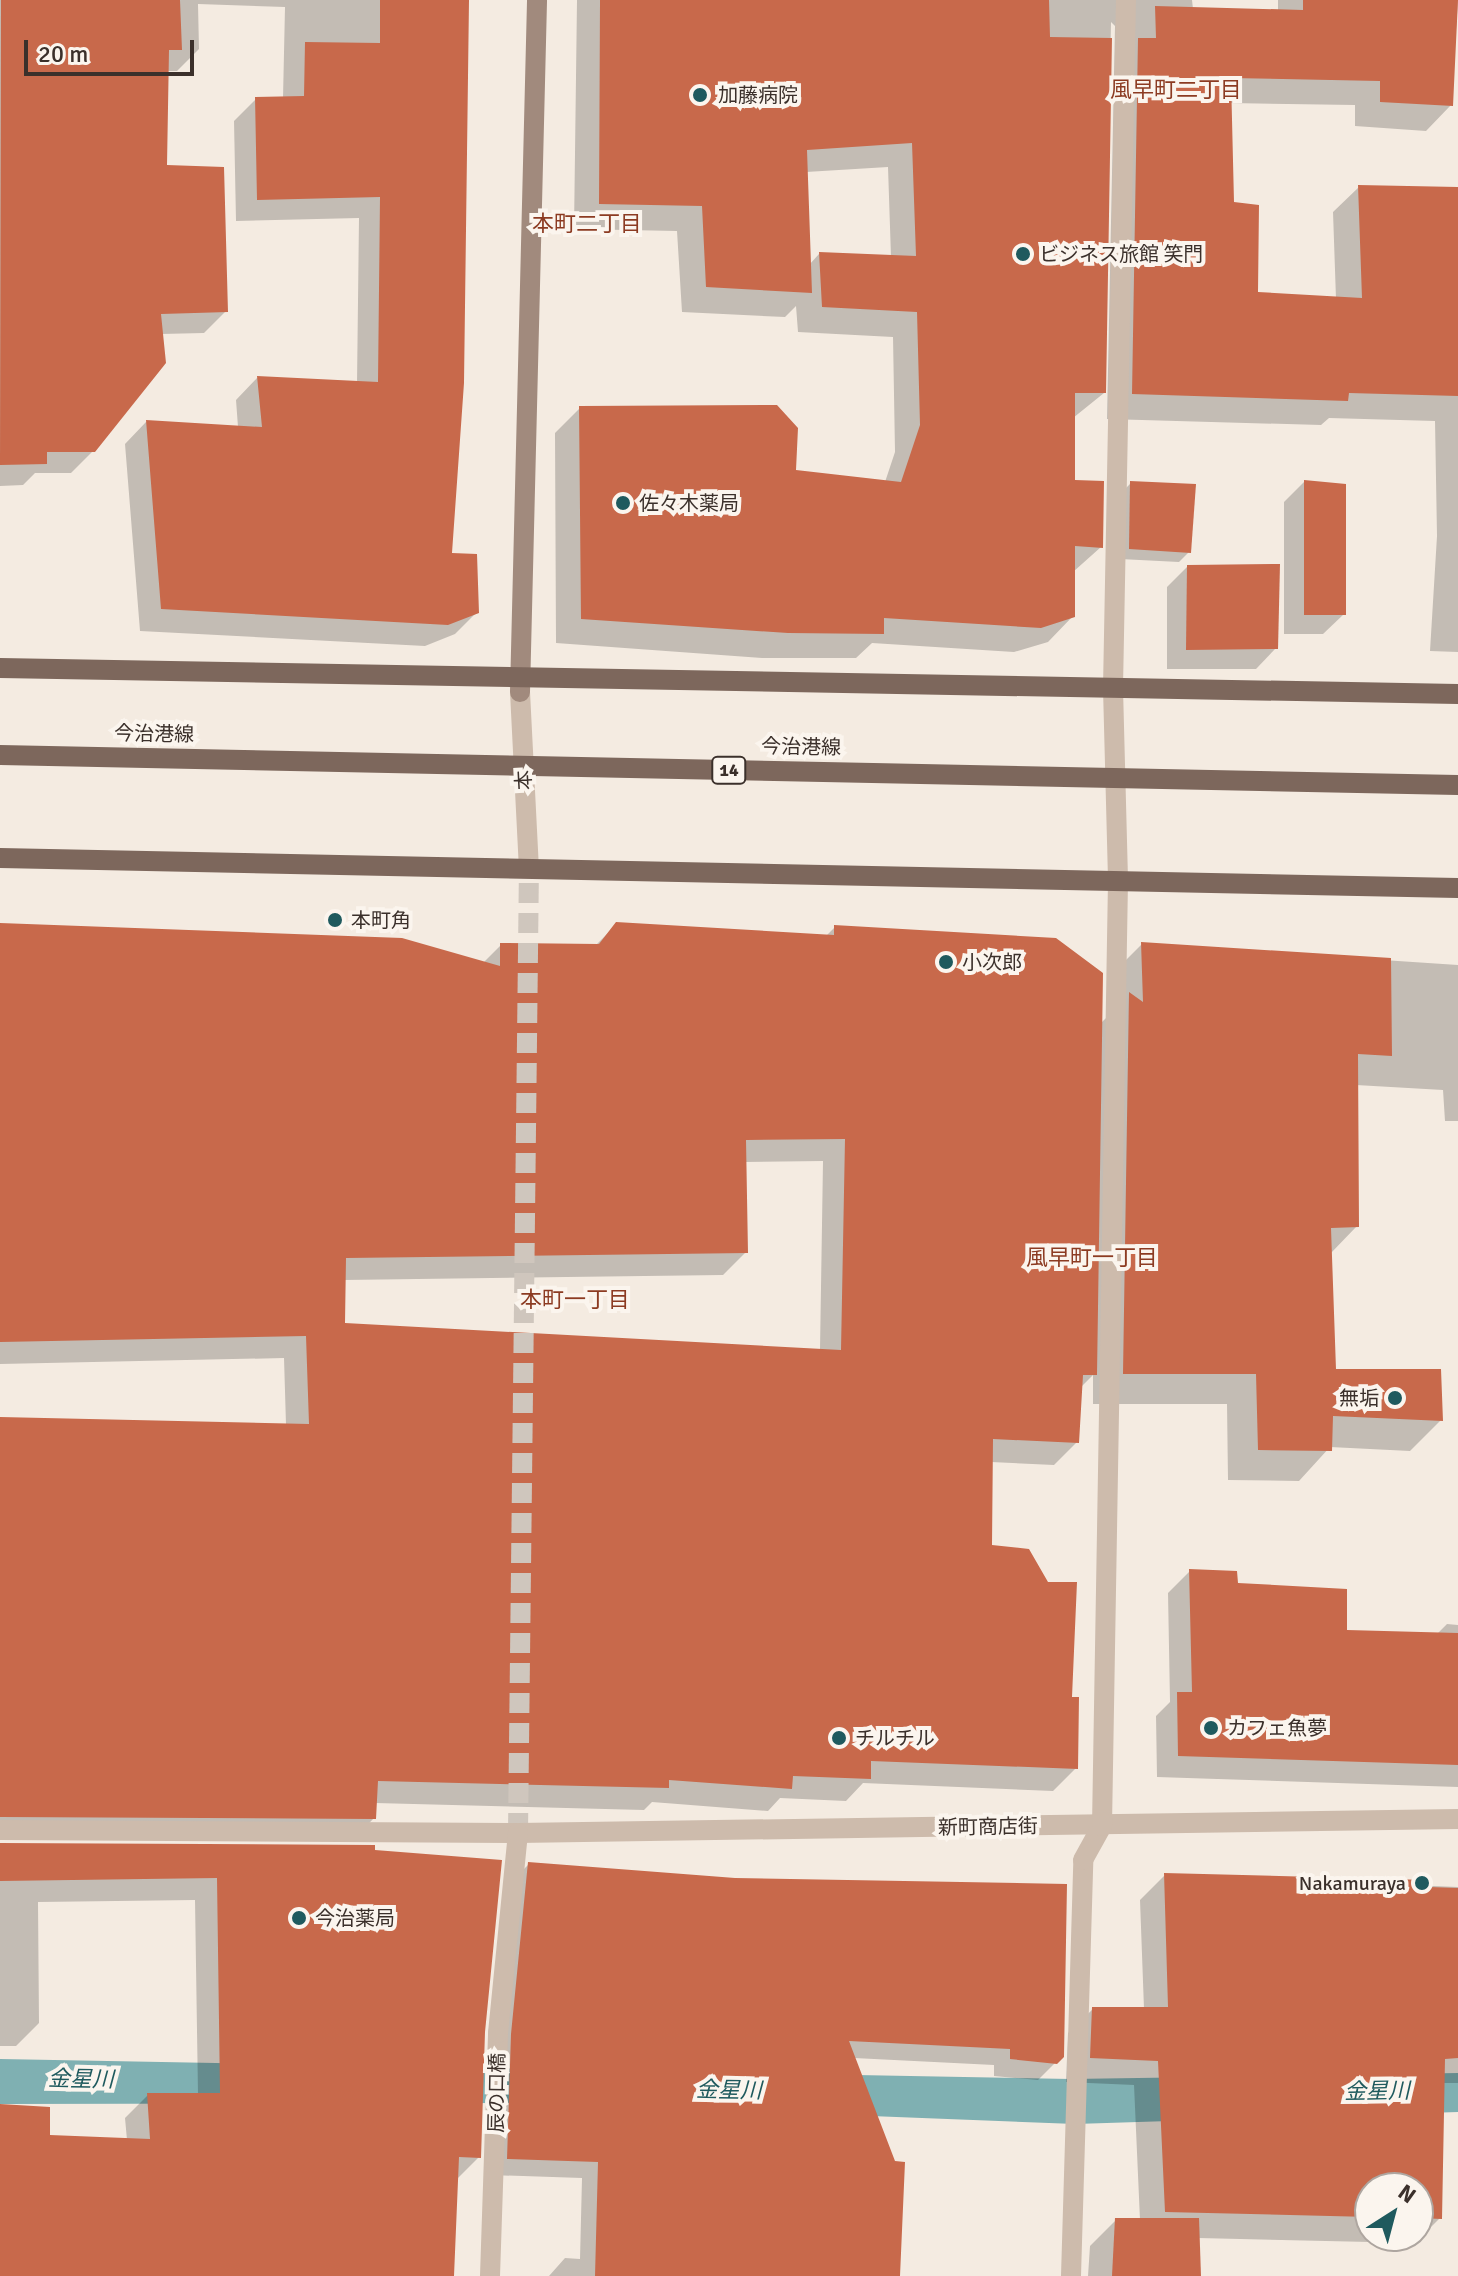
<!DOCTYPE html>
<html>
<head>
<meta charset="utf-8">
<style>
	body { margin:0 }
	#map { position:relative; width:1458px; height:2276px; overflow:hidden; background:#f4ebe1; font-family:Signika,"Noto Sans JP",sans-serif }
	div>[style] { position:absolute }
	.water>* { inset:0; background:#7fb0b2 }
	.shadow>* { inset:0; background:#0003 }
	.building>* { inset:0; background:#c8694b }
	.street-tunnel>* { height:20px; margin-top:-10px; transform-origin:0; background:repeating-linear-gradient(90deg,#cfc6bd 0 20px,transparent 0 30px) }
	.street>* { height:20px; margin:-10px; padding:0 10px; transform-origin:10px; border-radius:10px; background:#cdbbac }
	.secondary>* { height:20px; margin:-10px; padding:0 10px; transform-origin:10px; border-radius:10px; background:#a18a7d }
	.primary>* { height:20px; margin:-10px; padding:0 10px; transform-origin:10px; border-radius:10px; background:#7d675c }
	.dots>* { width:22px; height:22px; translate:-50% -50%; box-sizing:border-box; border:4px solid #fbf5ee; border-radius:50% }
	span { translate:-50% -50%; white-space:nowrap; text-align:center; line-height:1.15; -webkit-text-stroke:8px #fbf5ee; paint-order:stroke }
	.shield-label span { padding:2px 6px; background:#fbf5ee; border:2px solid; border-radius:6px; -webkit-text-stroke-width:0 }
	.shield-label { font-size:18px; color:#3b302b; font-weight:700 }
	.poi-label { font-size:20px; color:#3b302b }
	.left { translate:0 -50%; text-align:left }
	.right { translate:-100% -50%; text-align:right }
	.street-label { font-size:20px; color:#3b302b }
	.neighbourhood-label { font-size:22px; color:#8c3b22 }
	.water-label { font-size:22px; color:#1f5a5e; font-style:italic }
	.north { position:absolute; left:1354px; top:2172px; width:80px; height:80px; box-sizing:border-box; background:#fbf5ee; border:2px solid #aea6a0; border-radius:50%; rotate:36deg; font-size:22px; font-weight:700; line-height:32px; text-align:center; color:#3b302b }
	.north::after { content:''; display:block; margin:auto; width:28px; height:36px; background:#1f5a5e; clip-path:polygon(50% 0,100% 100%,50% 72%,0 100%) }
	.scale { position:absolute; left:24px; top:40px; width:170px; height:36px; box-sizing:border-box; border:4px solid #3b302b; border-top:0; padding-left:10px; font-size:24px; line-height:28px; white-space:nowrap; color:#3b302b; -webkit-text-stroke:6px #fbf5ee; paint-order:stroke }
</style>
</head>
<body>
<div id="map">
	<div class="water">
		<i style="clip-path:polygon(0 2059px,1071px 2079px,1458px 2073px,1458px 2112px,1075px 2124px,536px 2103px,0 2104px)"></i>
	</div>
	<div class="shadow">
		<i style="clip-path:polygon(0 0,467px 0,450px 555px,477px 612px,455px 634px,425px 646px,140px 631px,125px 444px,146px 422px,238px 427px,236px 400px,257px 378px,357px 383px,359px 218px,236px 221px,234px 121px,256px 99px,283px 98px,285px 7px,198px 4px,199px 49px,177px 71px,167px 71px,165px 167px,226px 311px,204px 333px,161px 334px,93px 451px,71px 473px,35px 473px,23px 485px,0 486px)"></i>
		<i style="clip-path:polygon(evenodd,577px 0,1192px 0,1193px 9px,1278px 11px,1278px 0,1458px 0,1451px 105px,1426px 131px,1355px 126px,1355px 105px,1229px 103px,1232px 204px,1256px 294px,1336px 299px,1333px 212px,1359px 187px,1458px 189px,1458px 652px,1430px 651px,1437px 536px,1435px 421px,1329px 418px,1321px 425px,1107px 419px,1115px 26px,1111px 22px,1104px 393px,1073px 418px,1073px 482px,1101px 547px,1073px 572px,1073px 616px,1048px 642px,1014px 652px,872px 643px,856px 658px,762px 658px,556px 643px,555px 433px,580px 408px,794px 472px,885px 482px,895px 452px,893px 337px,798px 332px,796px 306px,785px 317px,682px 312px,677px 231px,574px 229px,577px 0,888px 167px,891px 257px,819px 254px,809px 265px,806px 172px,888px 167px)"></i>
		<i style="clip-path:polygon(1304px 482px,1344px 614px,1323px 634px,1284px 634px,1284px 502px)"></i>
		<i style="clip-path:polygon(1131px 483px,1189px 552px,1179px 562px,1120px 559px,1121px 493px)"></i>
		<i style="clip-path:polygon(1187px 567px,1276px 648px,1256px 669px,1167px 669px,1167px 587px)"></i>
		<i style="clip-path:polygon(evenodd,0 925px,483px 963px,501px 945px,595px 946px,616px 925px,825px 937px,835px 927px,1101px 1023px,1113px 1011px,1111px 975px,1142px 944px,1458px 965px,1458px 1121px,1445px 1121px,1443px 1090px,1356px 1085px,1357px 1226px,1330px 1254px,1334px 1371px,1441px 1420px,1410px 1451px,1330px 1447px,1299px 1481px,1228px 1480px,1227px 1404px,1093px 1404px,1093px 1375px,1080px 1388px,1077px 1442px,1054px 1465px,991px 1462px,990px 1547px,1070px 1698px,1076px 1768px,1053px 1791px,863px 1783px,846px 1801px,780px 1798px,768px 1811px,652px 1802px,644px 1810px,375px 1803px,374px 1818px,352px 1841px,0 1839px,0 1419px,286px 1425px,284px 1358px,0 1364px,0 925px,823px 1161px,820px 1350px,343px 1325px,344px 1280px,723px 1275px,746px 1252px,744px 1162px,823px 1161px)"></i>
		<i style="clip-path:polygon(1190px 1571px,1345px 1632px,1437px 1634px,1447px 1624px,1458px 1625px,1458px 1787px,1157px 1777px,1156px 1716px,1170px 1702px,1168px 1593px)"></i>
		<i style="clip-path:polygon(0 1845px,373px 1847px,483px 2032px,479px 2157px,456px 2180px,452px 2276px,0 2276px,0 2106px,48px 2137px,127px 2140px,125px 2118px,148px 2095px,198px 2095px,195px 1900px,38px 1902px,39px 2023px,16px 2046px,0 2046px)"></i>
		<i style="clip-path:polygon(529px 1864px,1062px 2056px,1038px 2080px,994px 2076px,994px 2065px,854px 2058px,898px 2276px,549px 2276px,565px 2258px,580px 2259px,582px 2178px,491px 2175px,512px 1881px)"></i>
		<i style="clip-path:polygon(evenodd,1165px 1875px,1458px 1887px,1458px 2083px,1443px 2083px,1440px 2218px,1415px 2243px,1198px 2238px,1199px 2276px,1088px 2276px,1090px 2246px,1116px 2220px,1140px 2220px,1134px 2085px,1066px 2082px,1068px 2033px,1093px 2009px,1144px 2009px,1140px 1900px,1165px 1875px,1370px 2188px,1418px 2188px,1418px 2236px,1370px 2236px,1370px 2188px)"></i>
	</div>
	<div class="building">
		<i style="clip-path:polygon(1px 0,180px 0,182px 50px,169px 50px,167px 165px,224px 167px,228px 312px,161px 314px,166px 363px,95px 452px,47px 452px,47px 464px,0 465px)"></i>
		<i style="clip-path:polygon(380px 0,469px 0,464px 383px,452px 553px,477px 554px,479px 613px,448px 625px,161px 609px,146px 420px,262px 427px,257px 376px,378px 382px,380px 197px,257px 200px,255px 97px,304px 96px,305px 42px,380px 43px)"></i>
		<i style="clip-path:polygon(600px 0,1049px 0,1050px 37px,1112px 38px,1106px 393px,1075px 393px,1075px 480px,1104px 481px,1103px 548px,1075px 546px,1075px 617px,1041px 628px,884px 618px,884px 634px,788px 633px,581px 619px,579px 406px,777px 405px,798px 428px,796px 470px,901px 482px,920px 425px,917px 312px,822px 307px,819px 252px,916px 256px,912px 143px,807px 150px,812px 293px,706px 287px,702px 206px,599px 204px)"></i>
		<i style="clip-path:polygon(1303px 0,1458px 0,1453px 106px,1380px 102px,1380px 81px,1231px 78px,1234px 202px,1259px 205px,1258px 292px,1362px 298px,1358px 185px,1458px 187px,1458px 396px,1349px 393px,1348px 401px,1132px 394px,1138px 38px,1156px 38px,1155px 6px,1303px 10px)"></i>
		<i style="clip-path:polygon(1304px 480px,1346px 484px,1346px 615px,1304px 615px)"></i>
		<i style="clip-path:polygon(1130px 481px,1196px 484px,1191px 553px,1129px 549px)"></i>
		<i style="clip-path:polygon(1280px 564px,1278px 649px,1186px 650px,1187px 565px)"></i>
		<i style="clip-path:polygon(evenodd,616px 922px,834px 935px,834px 925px,1056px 938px,1103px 973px,1097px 1375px,1083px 1375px,1079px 1443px,993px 1439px,992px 1545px,1029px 1549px,1048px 1582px,1077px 1582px,1072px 1697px,1079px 1697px,1078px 1769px,871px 1761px,871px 1779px,793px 1776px,792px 1789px,669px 1780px,669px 1788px,378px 1781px,376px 1819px,0 1817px,0 1417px,309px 1424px,306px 1336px,0 1342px,0 923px,402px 938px,500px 966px,500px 943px,599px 944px,616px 922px,845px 1139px,841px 1350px,345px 1323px,346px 1258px,748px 1253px,746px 1140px,845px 1139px)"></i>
		<i style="clip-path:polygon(1141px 942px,1391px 958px,1392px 1056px,1358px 1054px,1359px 1227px,1331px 1228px,1336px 1369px,1441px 1369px,1443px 1421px,1333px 1416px,1332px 1451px,1258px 1450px,1256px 1374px,1123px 1374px,1129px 992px,1143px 1002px)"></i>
		<i style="clip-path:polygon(1189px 1569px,1237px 1571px,1238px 1583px,1347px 1589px,1347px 1630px,1458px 1633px,1458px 1765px,1178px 1756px,1177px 1692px,1192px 1692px)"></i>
		<i style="clip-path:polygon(0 1843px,375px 1845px,375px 1850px,502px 1860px,485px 2032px,481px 2158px,459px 2157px,454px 2276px,0 2276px,0 2104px,50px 2107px,50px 2135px,150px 2139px,147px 2093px,220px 2093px,217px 1878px,0 1881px)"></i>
		<i style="clip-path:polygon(528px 1862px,735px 1878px,1067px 1884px,1064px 2057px,1057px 2064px,1010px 2059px,1010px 2049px,849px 2041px,895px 2161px,905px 2162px,900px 2276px,595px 2276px,598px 2162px,507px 2159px,511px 2034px)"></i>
		<i style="clip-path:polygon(1164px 1873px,1428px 1880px,1429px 1887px,1458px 1888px,1458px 2058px,1445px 2059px,1442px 2219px,1418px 2218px,1418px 2188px,1370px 2188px,1370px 2217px,1165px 2212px,1158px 2061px,1090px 2058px,1092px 2007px,1168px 2007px)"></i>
		<i style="clip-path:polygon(1115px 2218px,1199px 2218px,1201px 2276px,1112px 2276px)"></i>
	</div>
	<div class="street-tunnel">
		<i style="left:518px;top:1833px;width:965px;rotate:-89.35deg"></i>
	</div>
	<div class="street">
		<i style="left:520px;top:692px;width:176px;rotate:87.1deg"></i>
		<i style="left:0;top:1830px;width:518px;rotate:0.33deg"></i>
		<i style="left:518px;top:1833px;width:940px;rotate:-0.85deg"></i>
		<i style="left:490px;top:2276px;width:243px;rotate:-88.1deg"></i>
		<i style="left:498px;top:2033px;width:201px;rotate:-84.3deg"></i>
		<i style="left:1071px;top:2276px;width:416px;rotate:-88.3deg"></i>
		<i style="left:1083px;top:1860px;width:39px;rotate:-61deg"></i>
		<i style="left:1102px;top:1826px;width:947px;rotate:-89.03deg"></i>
		<i style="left:1118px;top:879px;width:191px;rotate:-91.5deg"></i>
		<i style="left:1113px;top:688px;width:688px;rotate:-88.92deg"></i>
	</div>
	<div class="secondary">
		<i style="left:520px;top:692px;width:692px;rotate:-88.59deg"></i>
	</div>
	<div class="primary">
		<i style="left:0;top:668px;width:1458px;rotate:1.02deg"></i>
		<i style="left:0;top:755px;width:1458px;rotate:1.18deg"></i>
		<i style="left:0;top:858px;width:1458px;rotate:1.18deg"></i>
	</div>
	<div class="dots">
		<i style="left:700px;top:95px;background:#1f5a5e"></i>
		<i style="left:1023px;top:254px;background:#1f5a5e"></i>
		<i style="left:623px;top:503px;background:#1f5a5e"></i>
		<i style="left:335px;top:920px;background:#1f5a5e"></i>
		<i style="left:946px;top:962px;background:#1f5a5e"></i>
		<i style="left:1395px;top:1398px;background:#1f5a5e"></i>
		<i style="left:1211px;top:1728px;background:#1f5a5e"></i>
		<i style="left:839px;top:1738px;background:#1f5a5e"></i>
		<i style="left:1422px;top:1883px;background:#1f5a5e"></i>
		<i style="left:299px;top:1918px;background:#1f5a5e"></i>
	</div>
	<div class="shield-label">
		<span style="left:729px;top:770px">14</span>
	</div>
	<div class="poi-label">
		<span class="left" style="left:718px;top:95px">加藤病院</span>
		<span class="left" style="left:1039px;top:254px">ビジネス旅館 笑門</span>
		<span class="left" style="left:639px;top:503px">佐々木薬局</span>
		<span class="left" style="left:351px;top:920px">本町角</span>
		<span class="left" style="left:962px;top:962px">小次郎</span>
		<span class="right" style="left:1379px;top:1398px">無垢</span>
		<span class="left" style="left:1227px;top:1728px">カフェ魚夢</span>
		<span class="left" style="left:855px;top:1738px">チルチル</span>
		<span class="right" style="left:1406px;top:1883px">Nakamuraya</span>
		<span class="left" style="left:315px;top:1918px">今治薬局</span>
	</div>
	<div class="street-label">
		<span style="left:154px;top:734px;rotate:1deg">今治港線</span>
		<span style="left:801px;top:747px;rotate:1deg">今治港線</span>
		<span style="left:524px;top:780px;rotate:-93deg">本</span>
		<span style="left:988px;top:1827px;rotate:-1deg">新町商店街</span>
		<span style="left:497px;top:2093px;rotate:-89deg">辰の口橋</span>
	</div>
	<div class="neighbourhood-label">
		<span style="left:1176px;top:90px">風早町二丁目</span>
		<span style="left:587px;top:224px">本町二丁目</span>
		<span style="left:1092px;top:1258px">風早町一丁目</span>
		<span style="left:575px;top:1300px">本町一丁目</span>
	</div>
	<div class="water-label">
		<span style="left:81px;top:2079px;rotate:1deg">金星川</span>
		<span style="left:729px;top:2090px;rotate:1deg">金星川</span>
		<span style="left:1377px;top:2091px;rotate:-1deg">金星川</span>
	</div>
	<div class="north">N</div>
	<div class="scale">20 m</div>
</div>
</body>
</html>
